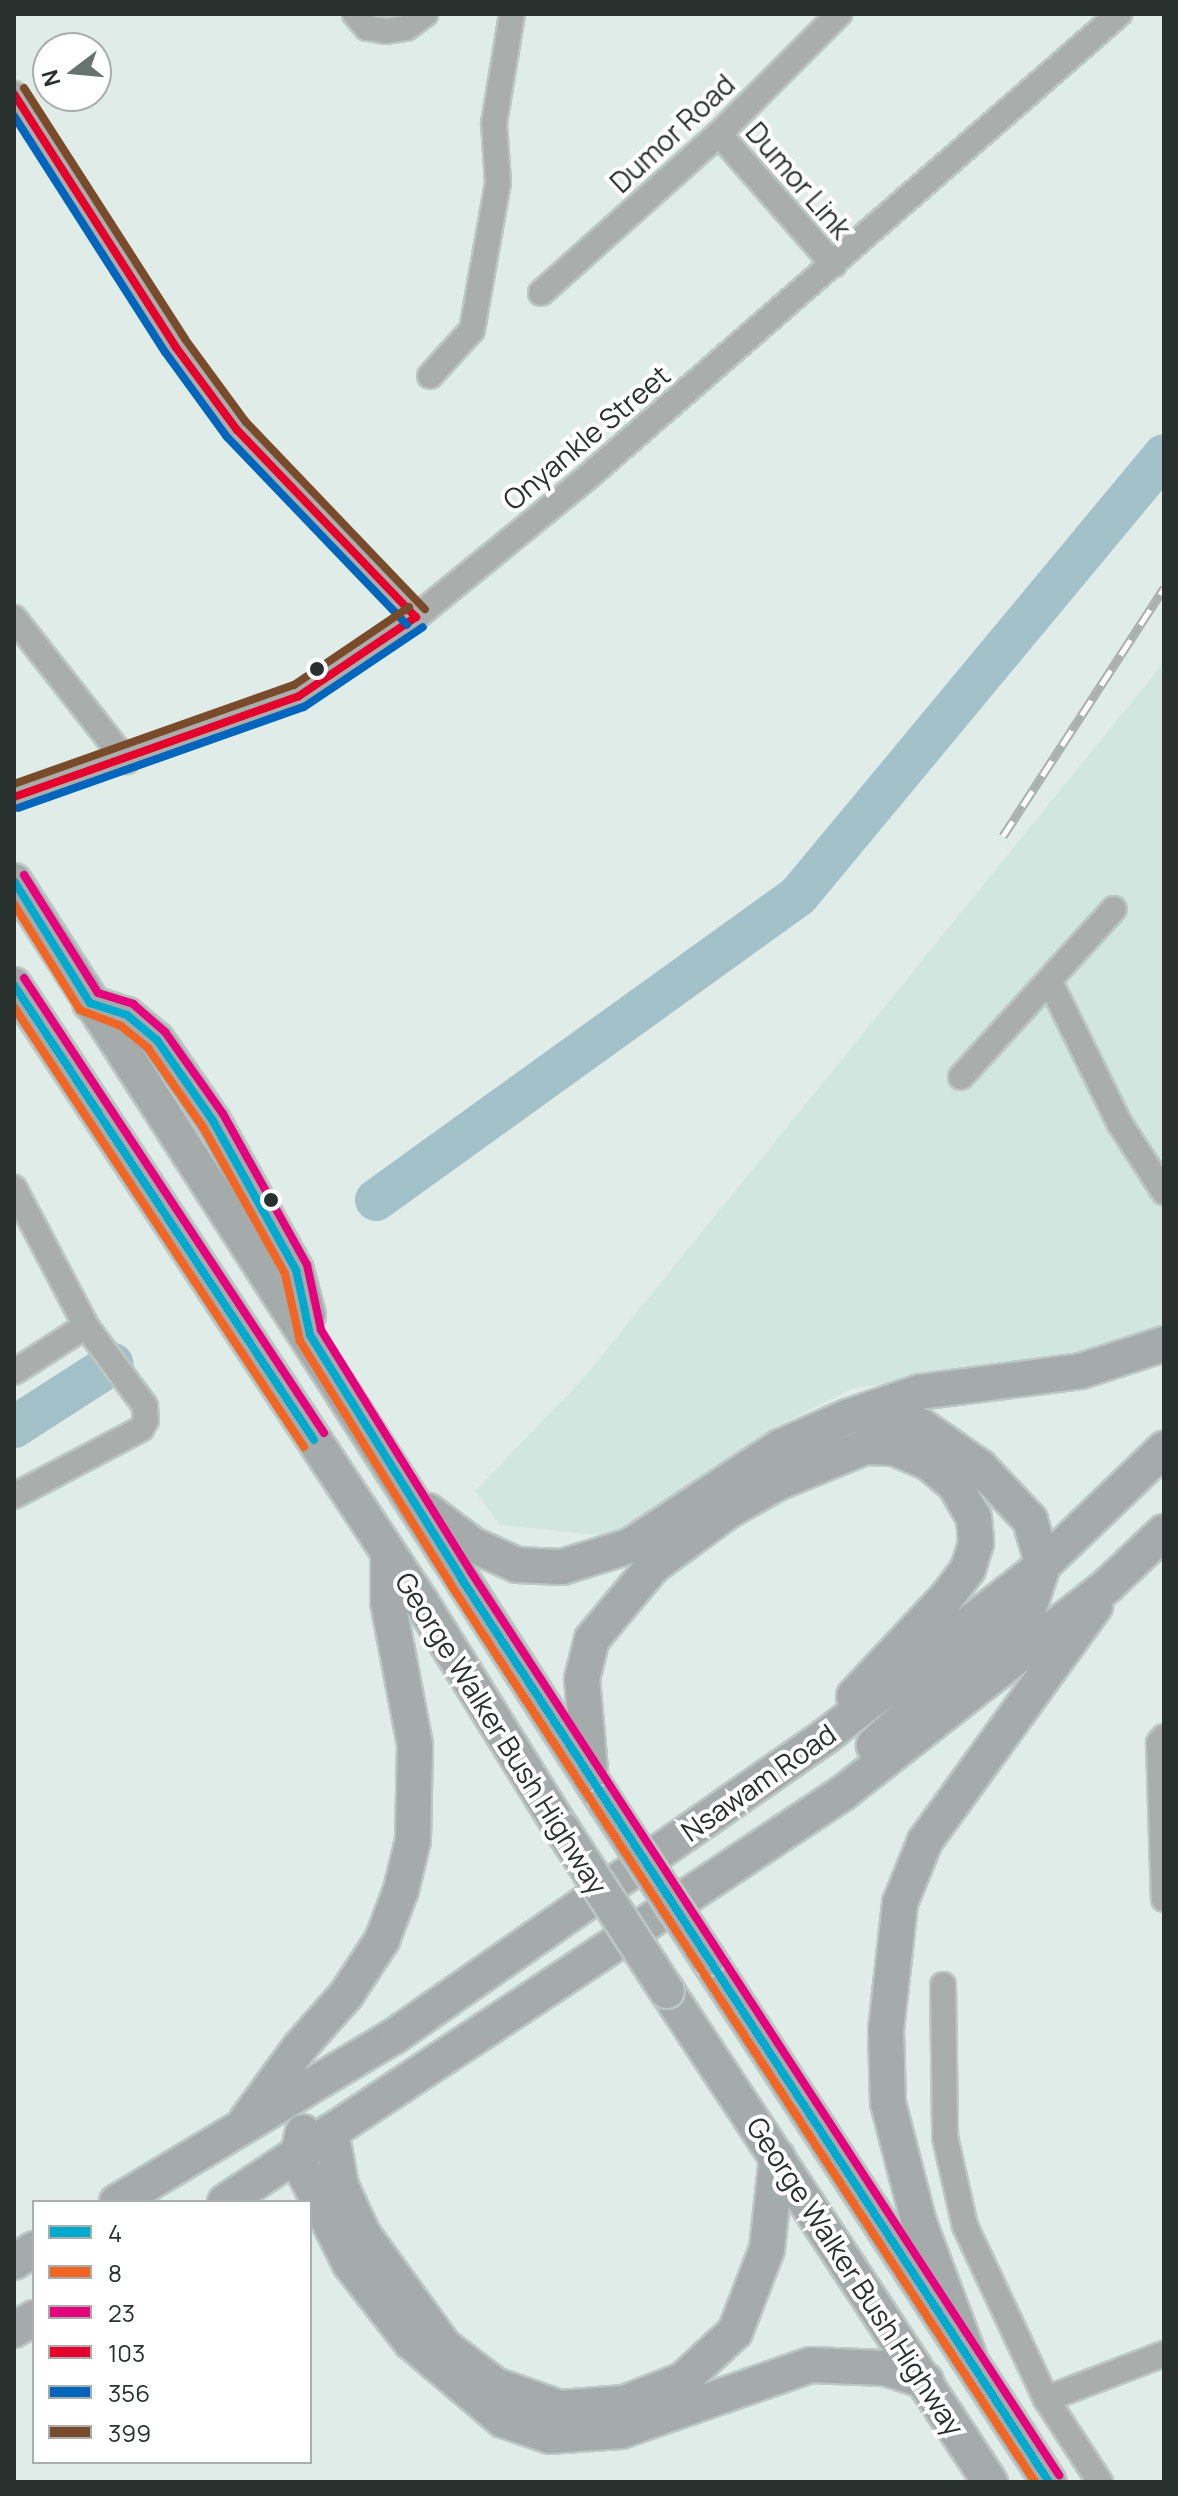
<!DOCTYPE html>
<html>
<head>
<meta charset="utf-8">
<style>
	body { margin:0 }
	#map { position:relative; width:1178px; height:2496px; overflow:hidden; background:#e0ece8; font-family:Manrope,sans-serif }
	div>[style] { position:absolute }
	.built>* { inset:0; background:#d0e6de }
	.river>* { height:42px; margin:-21px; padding:0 21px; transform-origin:21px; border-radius:21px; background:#a2c1c9 }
	.roads { filter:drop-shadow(2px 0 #bcc6c2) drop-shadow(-2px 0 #bcc6c2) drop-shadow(0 2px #bcc6c2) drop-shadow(0 -2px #bcc6c2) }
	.minor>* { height:24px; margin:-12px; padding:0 12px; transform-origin:12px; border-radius:12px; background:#a9aead }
	.highway>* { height:34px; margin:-17px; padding:0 17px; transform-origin:17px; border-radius:17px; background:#a4abaa }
	.rail>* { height:9px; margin-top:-4.5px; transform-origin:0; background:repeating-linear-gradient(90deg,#fff 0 18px,#a9b0ae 0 36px); box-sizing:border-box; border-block:2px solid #a9b0ae }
	.bridges { filter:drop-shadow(2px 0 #bcc6c2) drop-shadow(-2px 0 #bcc6c2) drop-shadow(0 2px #bcc6c2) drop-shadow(0 -2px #bcc6c2) }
	.highway-bridge>* { height:34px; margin:-17px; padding:0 17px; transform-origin:17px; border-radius:17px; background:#a4abaa }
	.bus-1>* { height:8px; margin:-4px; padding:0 4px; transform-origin:4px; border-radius:4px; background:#00a9ce }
	.bus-2>* { height:8px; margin:-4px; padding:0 4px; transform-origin:4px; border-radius:4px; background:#f26522 }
	.bus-3>* { height:8px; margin:-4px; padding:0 4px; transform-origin:4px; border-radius:4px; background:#e5007d }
	.bus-4>* { height:8px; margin:-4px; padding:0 4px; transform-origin:4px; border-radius:4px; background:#e4002b }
	.bus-5>* { height:8px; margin:-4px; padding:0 4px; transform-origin:4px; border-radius:4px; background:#0065bd }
	.bus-6>* { height:8px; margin:-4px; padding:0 4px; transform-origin:4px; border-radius:4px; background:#7a4b2a }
	.dots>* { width:22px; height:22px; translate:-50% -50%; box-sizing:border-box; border:4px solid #fff; border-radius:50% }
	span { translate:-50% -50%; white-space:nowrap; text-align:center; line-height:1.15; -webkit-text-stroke:8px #fff; paint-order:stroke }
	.street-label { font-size:28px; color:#28312e }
	.frame { position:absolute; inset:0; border:16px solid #28312e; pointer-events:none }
	.legend { position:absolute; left:32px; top:2200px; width:280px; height:264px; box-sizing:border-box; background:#fff; border:2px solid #a9adab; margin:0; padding:10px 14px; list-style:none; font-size:24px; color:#28312e }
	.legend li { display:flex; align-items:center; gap:16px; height:40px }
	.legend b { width:40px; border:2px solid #a9adab }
	.north { position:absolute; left:32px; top:32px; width:80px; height:80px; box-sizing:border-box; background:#fff; border:2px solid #a9adab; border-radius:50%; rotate:254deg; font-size:22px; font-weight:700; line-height:32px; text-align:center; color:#28312e }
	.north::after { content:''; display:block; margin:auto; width:28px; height:36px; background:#68726f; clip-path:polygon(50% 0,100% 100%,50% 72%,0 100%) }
</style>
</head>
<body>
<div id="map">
	<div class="built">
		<i style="clip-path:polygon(1164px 662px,1164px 1325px,1123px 1345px,1059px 1363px,854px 1388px,772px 1429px,616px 1537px,500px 1525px,475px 1491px,582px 1380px)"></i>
	</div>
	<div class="river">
		<i style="left:376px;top:1200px;width:520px;rotate:-35.77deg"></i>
		<i style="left:798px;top:896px;width:573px;rotate:-50.31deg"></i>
		<i style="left:14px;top:1427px;width:117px;rotate:-32.7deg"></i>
	</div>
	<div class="roads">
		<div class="minor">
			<i style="left:355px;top:14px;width:18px;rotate:49deg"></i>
			<i style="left:367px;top:28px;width:19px;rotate:9deg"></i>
			<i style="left:386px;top:31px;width:20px;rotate:-9deg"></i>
			<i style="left:406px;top:28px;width:24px;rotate:-36deg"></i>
			<i style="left:14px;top:94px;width:299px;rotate:57.4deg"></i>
			<i style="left:175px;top:346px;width:104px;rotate:53.6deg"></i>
			<i style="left:237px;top:430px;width:259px;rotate:46.3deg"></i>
			<i style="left:719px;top:134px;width:174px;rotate:48.7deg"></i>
			<i style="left:541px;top:293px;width:239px;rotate:-41.8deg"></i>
			<i style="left:719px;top:134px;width:170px;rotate:-45deg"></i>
			<i style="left:430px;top:376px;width:62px;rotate:-47.6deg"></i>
			<i style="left:472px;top:330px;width:149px;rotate:-80deg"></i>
			<i style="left:498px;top:183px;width:60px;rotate:-93.8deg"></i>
			<i style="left:494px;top:123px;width:110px;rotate:-80.6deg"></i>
			<i style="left:14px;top:618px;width:182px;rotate:51.9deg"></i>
			<i style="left:22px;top:794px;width:294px;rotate:-19.5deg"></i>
			<i style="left:299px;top:696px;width:141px;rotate:-34deg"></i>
			<i style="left:416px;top:617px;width:225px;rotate:-39.2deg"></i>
			<i style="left:590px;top:475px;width:702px;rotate:-41.07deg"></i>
			<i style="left:1050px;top:982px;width:158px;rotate:63.8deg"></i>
			<i style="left:1120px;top:1124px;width:81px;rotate:57.1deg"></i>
			<i style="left:961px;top:1077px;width:227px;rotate:-47.7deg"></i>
			<i style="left:14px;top:1188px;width:156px;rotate:62.4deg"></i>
			<i style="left:86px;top:1326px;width:99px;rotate:53.6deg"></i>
			<i style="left:145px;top:1406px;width:14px;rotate:86deg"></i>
			<i style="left:146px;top:1420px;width:10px;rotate:119deg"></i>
			<i style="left:141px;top:1429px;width:144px;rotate:152.2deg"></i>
			<i style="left:14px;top:1372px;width:85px;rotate:-32.6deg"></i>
			<i style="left:1164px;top:1737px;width:8px;rotate:130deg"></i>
			<i style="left:1159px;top:1743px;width:156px;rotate:88.2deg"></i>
			<i style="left:943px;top:1985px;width:152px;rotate:89.2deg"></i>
			<i style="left:945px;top:2137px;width:91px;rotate:77.3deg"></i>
			<i style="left:965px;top:2226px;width:191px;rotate:64.9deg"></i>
			<i style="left:1046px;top:2399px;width:99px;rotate:57deg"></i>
			<i style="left:1046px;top:2399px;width:126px;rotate:-20.9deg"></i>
		</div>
		<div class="highway">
			<i style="left:14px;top:881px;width:1096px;rotate:57.3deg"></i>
			<i style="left:14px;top:985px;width:739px;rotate:56.59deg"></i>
			<i style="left:421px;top:1602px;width:267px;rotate:58.2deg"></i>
			<i style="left:90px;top:1003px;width:39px;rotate:18deg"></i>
			<i style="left:127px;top:1015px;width:39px;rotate:40deg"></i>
			<i style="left:157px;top:1040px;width:98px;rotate:55.3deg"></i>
			<i style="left:213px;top:1121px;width:171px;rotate:60.9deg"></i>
			<i style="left:296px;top:1270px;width:47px;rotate:75.1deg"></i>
			<i style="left:859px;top:1415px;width:63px;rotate:10.1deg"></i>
			<i style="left:921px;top:1426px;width:72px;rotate:34.8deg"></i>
			<i style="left:980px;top:1467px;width:73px;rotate:46.7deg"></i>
			<i style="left:1030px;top:1520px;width:47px;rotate:73.9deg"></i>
			<i style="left:1043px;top:1565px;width:42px;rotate:108deg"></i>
			<i style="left:1030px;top:1605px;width:210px;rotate:138.1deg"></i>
			<i style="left:428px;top:1511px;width:56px;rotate:37.1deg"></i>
			<i style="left:473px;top:1545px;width:48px;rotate:24.4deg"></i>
			<i style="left:517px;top:1565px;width:45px;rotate:2.5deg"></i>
			<i style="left:562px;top:1567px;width:71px;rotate:-17.2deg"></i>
			<i style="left:630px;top:1546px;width:180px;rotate:-33.4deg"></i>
			<i style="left:780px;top:1447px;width:73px;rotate:-24.1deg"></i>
			<i style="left:847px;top:1417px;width:77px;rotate:-18.9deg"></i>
			<i style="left:920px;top:1392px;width:162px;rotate:-7.4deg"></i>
			<i style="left:1081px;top:1371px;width:87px;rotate:-18deg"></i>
			<i style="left:590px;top:1770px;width:91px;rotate:-95deg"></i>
			<i style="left:582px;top:1679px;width:41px;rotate:-76deg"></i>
			<i style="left:592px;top:1639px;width:95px;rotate:-50.1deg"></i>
			<i style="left:653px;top:1566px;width:93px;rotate:-36.3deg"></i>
			<i style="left:728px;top:1511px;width:56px;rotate:-29.7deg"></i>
			<i style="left:777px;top:1483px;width:95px;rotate:-22.2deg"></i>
			<i style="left:865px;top:1447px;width:29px;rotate:2deg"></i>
			<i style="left:894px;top:1448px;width:38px;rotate:23deg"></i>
			<i style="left:929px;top:1463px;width:34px;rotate:40deg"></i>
			<i style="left:955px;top:1485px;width:38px;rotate:60deg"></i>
			<i style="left:974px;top:1518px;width:25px;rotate:85deg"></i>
			<i style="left:976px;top:1543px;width:27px;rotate:107deg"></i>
			<i style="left:968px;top:1569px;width:35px;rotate:127deg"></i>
			<i style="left:947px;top:1597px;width:136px;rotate:133.2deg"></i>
			<i style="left:708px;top:1959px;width:624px;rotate:56.9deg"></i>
			<i style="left:667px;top:1991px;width:588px;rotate:56.66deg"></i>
			<i style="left:246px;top:2121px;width:92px;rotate:-53.9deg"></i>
			<i style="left:300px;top:2047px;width:69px;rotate:-48.5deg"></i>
			<i style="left:346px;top:1995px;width:66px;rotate:-56.8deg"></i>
			<i style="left:382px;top:1940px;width:53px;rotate:-69.2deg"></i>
			<i style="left:401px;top:1890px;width:51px;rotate:-76.5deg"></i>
			<i style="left:413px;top:1840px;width:95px;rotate:-88.8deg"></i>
			<i style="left:415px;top:1745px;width:146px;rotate:-100.7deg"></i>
			<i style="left:388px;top:1602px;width:47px;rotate:-90deg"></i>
			<i style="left:331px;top:2131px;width:56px;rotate:79.7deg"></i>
			<i style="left:341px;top:2186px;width:53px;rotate:65.4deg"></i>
			<i style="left:363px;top:2234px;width:138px;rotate:54.1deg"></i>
			<i style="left:444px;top:2346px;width:64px;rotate:37.4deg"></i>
			<i style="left:495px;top:2385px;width:69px;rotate:19.5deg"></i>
			<i style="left:560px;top:2408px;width:64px;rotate:-4.5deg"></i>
			<i style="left:624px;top:2403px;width:63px;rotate:-21.3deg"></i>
			<i style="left:683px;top:2380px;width:71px;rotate:-42.7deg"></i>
			<i style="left:735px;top:2332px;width:89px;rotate:-68.9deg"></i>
			<i style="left:767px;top:2249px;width:93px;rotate:-83.8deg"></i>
			<i style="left:303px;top:2132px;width:23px;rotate:103deg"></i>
			<i style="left:298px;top:2154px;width:21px;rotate:71deg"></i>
			<i style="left:305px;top:2174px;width:101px;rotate:63.4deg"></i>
			<i style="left:350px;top:2264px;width:99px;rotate:52deg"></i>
			<i style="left:411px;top:2342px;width:121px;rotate:40.3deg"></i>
			<i style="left:503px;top:2420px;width:50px;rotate:18.8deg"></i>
			<i style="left:550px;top:2436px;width:71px;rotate:-4deg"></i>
			<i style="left:621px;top:2431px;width:201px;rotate:-19.2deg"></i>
			<i style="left:811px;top:2365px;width:74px;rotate:2.3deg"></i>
			<i style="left:885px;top:2368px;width:43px;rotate:17.6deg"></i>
			<i style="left:117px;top:2202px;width:322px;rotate:-30.9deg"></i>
			<i style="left:393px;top:2037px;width:527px;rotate:-34.81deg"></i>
			<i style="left:826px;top:1736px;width:276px;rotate:-38.2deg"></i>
			<i style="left:1043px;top:1565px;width:168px;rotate:-43.8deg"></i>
			<i style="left:225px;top:2202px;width:741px;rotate:-33.5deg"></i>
			<i style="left:843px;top:1793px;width:337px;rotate:-38.1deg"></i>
			<i style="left:1108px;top:1585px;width:77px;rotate:-43.4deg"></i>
			<i style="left:14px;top:2262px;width:24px;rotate:-33deg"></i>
			<i style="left:14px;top:2330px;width:23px;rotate:-31deg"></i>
			<i style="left:969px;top:2356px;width:142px;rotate:-110.6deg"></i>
			<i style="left:919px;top:2223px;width:124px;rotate:-104.5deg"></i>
			<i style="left:888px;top:2103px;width:73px;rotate:-91.6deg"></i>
			<i style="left:886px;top:2030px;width:128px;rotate:-83.7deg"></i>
			<i style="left:900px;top:1903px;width:67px;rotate:-68deg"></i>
			<i style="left:925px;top:1841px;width:290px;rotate:-54.1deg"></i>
		</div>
	</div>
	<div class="rail">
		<i style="left:1003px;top:836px;width:296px;rotate:-57deg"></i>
	</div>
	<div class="bridges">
		<div class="highway-bridge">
			<i style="left:606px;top:1803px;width:186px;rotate:56.8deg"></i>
			<i style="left:562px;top:1829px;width:193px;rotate:57.1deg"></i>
		</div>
	</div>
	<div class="bus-1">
		<i style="left:14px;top:881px;width:144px;rotate:58.1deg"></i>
		<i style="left:90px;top:1003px;width:39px;rotate:18deg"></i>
		<i style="left:127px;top:1015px;width:39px;rotate:40deg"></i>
		<i style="left:157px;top:1040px;width:98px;rotate:55.3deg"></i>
		<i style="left:213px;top:1121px;width:171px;rotate:60.9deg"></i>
		<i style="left:296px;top:1270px;width:66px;rotate:77.8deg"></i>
		<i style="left:310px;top:1335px;width:286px;rotate:58.1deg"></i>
		<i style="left:461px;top:1578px;width:1078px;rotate:56.96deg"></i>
		<i style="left:14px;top:985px;width:545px;rotate:56.6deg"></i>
	</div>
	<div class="bus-2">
		<i style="left:14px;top:904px;width:125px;rotate:58.1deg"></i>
		<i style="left:80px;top:1010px;width:44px;rotate:21.3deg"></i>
		<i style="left:121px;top:1026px;width:35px;rotate:39deg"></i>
		<i style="left:148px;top:1048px;width:96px;rotate:55.2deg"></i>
		<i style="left:203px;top:1127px;width:168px;rotate:60.8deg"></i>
		<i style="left:285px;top:1274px;width:69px;rotate:77.4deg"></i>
		<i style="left:300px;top:1341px;width:287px;rotate:58.2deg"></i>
		<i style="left:451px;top:1585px;width:1070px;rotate:56.93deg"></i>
		<i style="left:14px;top:1007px;width:527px;rotate:56.61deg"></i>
	</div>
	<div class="bus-3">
		<i style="left:24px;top:875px;width:139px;rotate:57.9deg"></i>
		<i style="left:98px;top:993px;width:37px;rotate:17deg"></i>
		<i style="left:133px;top:1004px;width:43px;rotate:41.2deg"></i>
		<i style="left:165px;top:1032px;width:100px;rotate:54.7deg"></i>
		<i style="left:223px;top:1114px;width:173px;rotate:60.9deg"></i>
		<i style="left:307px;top:1265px;width:66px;rotate:77.8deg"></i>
		<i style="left:321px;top:1330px;width:285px;rotate:58.2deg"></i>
		<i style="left:471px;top:1572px;width:1078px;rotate:56.93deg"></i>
		<i style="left:24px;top:978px;width:545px;rotate:56.6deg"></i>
	</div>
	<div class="bus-4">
		<i style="left:14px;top:94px;width:299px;rotate:57.4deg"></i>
		<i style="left:175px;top:346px;width:104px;rotate:53.6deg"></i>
		<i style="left:237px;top:430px;width:259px;rotate:46.3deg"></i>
		<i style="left:14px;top:797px;width:302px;rotate:-19.5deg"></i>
		<i style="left:299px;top:696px;width:141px;rotate:-34deg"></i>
	</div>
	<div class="bus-5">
		<i style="left:14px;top:116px;width:280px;rotate:57.4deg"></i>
		<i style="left:165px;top:352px;width:105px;rotate:53.9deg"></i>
		<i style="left:227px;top:437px;width:260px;rotate:46.2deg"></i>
		<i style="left:18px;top:808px;width:303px;rotate:-19.5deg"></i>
		<i style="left:304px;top:707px;width:143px;rotate:-33.9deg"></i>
	</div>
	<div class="bus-6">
		<i style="left:24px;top:88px;width:298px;rotate:57.3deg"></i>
		<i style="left:185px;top:339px;width:103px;rotate:53.7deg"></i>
		<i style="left:246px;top:422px;width:259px;rotate:46.3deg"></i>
		<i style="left:14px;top:784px;width:297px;rotate:-19.5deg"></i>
		<i style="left:294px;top:685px;width:139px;rotate:-34.1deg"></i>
	</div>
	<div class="dots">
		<i style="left:317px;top:669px;background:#28312e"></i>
		<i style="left:271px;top:1200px;background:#28312e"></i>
	</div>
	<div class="street-label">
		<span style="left:672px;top:133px;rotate:-43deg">Dumor Road</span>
		<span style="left:799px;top:180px;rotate:49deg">Dumor Link</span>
		<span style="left:586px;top:437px;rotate:-40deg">Onyankle Street</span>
		<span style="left:502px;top:1733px;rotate:58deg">George Walker Bush Highway</span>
		<span style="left:758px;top:1782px;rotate:-35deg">Nsawam Road</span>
		<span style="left:856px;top:2276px;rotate:57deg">George Walker Bush Highway</span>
	</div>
	<div class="frame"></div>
	<ul class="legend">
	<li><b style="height:10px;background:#00a9ce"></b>4</li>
	<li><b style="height:10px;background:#f26522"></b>8</li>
	<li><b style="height:10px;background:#e5007d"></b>23</li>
	<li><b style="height:10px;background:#e4002b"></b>103</li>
	<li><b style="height:10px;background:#0065bd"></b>356</li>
	<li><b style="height:10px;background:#7a4b2a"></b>399</li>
	</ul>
	<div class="north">N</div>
</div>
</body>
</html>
